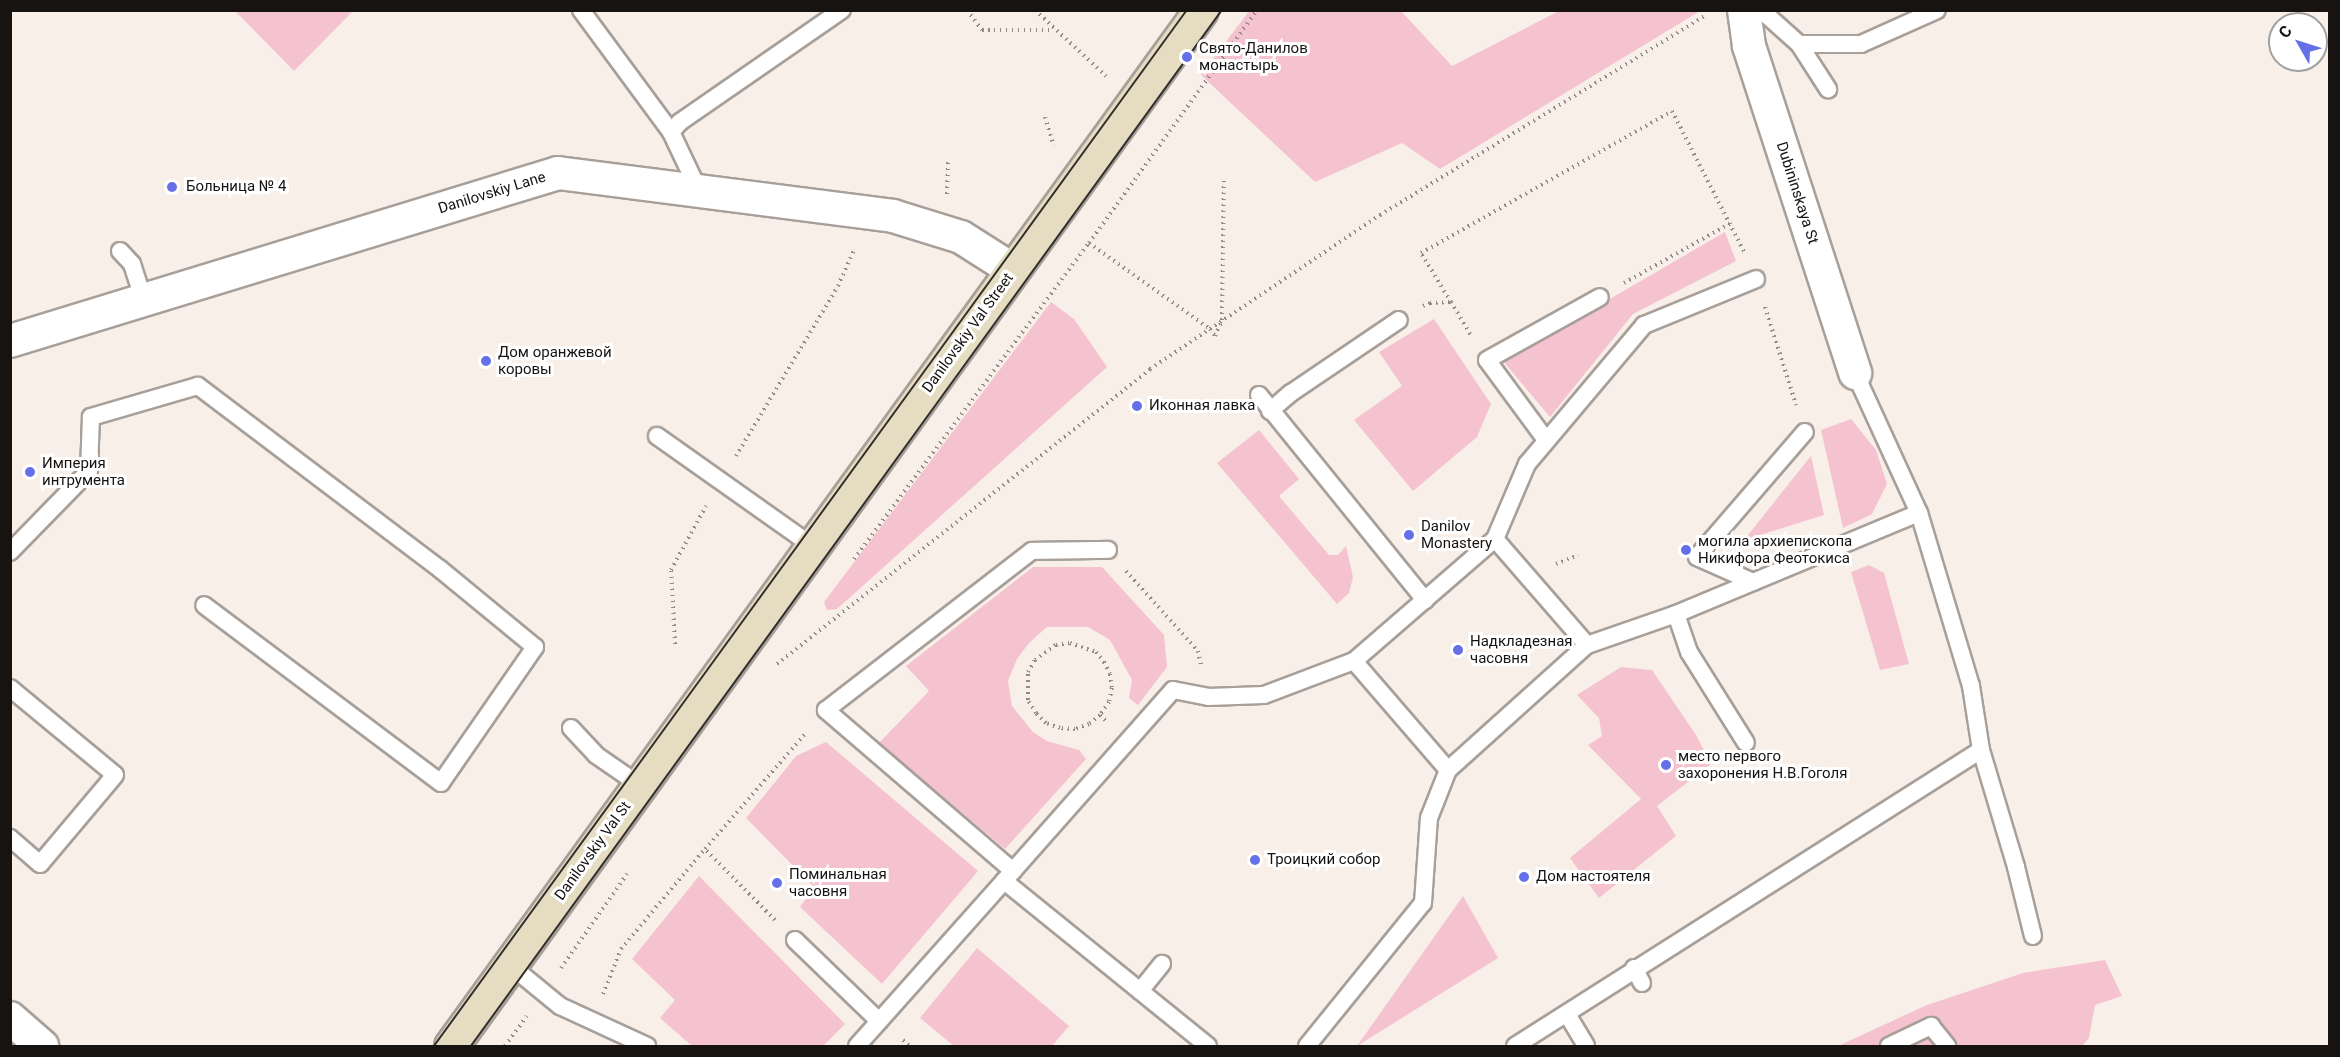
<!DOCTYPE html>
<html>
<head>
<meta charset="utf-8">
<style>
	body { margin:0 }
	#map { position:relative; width:2340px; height:1057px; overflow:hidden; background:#f8efe9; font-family:Roboto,sans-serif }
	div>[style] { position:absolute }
	.green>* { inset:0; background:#f5c3cf }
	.path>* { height:4px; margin-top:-2px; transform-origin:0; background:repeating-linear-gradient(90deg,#918a86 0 1.5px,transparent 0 6px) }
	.roads { filter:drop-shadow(2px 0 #a89f99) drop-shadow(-2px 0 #a89f99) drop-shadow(0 2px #a89f99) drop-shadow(0 -2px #a89f99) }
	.service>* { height:16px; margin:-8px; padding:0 8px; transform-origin:8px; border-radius:8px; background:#fff }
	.minor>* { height:32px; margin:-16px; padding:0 16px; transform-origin:16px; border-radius:16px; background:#fff }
	.secondary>* { height:33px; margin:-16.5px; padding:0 16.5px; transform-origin:16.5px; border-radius:16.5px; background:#e6dcc2 }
	.tram>* { height:1.5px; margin:-0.75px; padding:0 0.75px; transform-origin:0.75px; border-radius:0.75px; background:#322e2c }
	.dots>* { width:16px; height:16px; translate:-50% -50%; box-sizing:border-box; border:3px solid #fff; border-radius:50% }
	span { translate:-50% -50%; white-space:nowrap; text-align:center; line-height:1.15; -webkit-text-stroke:6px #fff; paint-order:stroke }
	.poi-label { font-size:15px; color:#161311 }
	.left { translate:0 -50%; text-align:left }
	.street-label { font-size:15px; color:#161311 }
	.frame { position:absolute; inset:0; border:12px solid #161311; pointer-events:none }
	.north { position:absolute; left:2268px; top:12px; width:60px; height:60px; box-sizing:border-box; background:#fff; border:2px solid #a2a1a0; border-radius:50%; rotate:309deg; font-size:16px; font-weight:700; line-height:24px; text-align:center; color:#161311 }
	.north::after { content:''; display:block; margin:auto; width:21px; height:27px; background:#6570e8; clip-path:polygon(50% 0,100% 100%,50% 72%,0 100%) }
</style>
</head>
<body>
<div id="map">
	<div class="green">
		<i style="clip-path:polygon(351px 11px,352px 12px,294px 71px,235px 11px)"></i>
		<i style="clip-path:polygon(1249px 11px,1401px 11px,1452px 66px,1559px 11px,1700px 11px,1440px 169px,1402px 143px,1315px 182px,1201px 75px)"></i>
		<i style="clip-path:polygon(1725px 232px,1736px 261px,1633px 314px,1550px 417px,1503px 361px)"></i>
		<i style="clip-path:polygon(1051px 302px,1074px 319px,1107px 367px,837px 609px,827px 610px,824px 602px)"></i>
		<i style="clip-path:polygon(1434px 319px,1491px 404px,1477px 437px,1413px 491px,1354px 420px,1402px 386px,1379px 352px)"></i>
		<i style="clip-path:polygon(1851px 419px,1876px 450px,1887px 484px,1872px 514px,1843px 528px,1821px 430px)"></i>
		<i style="clip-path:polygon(1259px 430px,1299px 479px,1279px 496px,1329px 555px,1338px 555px,1346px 546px,1353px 577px,1349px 593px,1337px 604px,1217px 463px)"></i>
		<i style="clip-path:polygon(1811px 456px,1824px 515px,1744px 540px)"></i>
		<i style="clip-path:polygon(1869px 565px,1884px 573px,1909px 664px,1880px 670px,1851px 572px)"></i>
		<i style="clip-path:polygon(1033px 567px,1102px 567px,1164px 635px,1167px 667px,1138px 705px,1129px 698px,1132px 680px,1110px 640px,1088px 627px,1047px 627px,1029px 643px,1017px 659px,1008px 681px,1012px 706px,1033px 732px,1047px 741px,1079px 750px,1086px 759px,1005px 849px,879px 743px,929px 691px,906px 666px)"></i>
		<i style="clip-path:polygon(1621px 667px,1652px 670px,1696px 735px,1711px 764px,1657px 806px,1676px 836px,1599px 898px,1570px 858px,1641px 799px,1588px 745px,1602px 736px,1599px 718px,1577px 695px)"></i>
		<i style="clip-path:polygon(826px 742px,978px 871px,882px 984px,800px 907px,814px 887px,746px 818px,796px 756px)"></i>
		<i style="clip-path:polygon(699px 876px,845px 1024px,823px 1046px,692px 1046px,660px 1018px,675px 1000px,632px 959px)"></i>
		<i style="clip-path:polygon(1463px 896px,1498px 958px,1357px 1046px)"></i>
		<i style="clip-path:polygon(977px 948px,1069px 1026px,1052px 1046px,954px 1046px,920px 1018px)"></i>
		<i style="clip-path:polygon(2105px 960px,2122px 996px,2095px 1005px,2089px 1038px,2082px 1046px,1838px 1046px,1927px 1005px,2023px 973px)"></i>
	</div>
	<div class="path">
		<i style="left:967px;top:10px;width:25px;rotate:53deg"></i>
		<i style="left:982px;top:30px;width:72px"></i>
		<i style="left:1035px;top:10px;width:97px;rotate:42.9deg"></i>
		<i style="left:1045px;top:117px;width:30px;rotate:73deg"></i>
		<i style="left:947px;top:194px;width:35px;rotate:-88deg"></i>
		<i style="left:1089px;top:243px;width:148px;rotate:35.4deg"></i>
		<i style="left:1210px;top:329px;width:9px;rotate:54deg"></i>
		<i style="left:1215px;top:336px;width:17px;rotate:-66deg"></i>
		<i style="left:1222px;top:320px;width:139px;rotate:-89.2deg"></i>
		<i style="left:1624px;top:283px;width:123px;rotate:-29.3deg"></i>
		<i style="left:1451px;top:302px;width:57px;rotate:-121.5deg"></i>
		<i style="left:1421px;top:253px;width:288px;rotate:-29.5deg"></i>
		<i style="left:1672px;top:111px;width:158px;rotate:62.9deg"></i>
		<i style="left:1423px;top:306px;width:8px;rotate:-23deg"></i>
		<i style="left:1430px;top:303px;width:21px;rotate:-3deg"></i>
		<i style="left:1451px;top:302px;width:39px;rotate:59deg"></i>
		<i style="left:1765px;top:307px;width:103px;rotate:72.4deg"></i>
		<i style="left:736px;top:456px;width:198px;rotate:-59deg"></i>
		<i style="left:838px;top:286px;width:39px;rotate:-66deg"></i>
		<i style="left:854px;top:559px;width:394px;rotate:-53.4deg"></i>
		<i style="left:1089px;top:243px;width:287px;rotate:-54.2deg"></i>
		<i style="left:1556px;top:564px;width:24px;rotate:-22deg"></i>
		<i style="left:1126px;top:571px;width:108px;rotate:48deg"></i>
		<i style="left:1198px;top:651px;width:14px;rotate:78deg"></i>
		<i style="left:675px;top:644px;width:74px;rotate:-93.1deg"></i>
		<i style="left:671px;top:570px;width:73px;rotate:-61.3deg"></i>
		<i style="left:777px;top:664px;width:476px;rotate:-38.3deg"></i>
		<i style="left:1150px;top:369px;width:277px;rotate:-33.8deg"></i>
		<i style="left:1380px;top:215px;width:383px;rotate:-31.5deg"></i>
		<i style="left:1100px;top:715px;width:14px;rotate:141deg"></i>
		<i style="left:1089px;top:724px;width:15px;rotate:160deg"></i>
		<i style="left:1075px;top:729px;width:15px;rotate:-176deg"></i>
		<i style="left:1060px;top:728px;width:15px;rotate:-160deg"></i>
		<i style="left:1046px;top:723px;width:14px;rotate:-135deg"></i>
		<i style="left:1036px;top:713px;width:15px;rotate:-122deg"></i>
		<i style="left:1028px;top:700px;width:28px;rotate:-90deg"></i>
		<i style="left:1028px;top:672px;width:14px;rotate:-60deg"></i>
		<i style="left:1035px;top:660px;width:26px;rotate:-36deg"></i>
		<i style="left:1056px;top:645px;width:14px;rotate:-8deg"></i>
		<i style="left:1070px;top:643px;width:28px;rotate:19deg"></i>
		<i style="left:1096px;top:652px;width:13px;rotate:51deg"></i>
		<i style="left:1104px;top:662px;width:13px;rotate:63deg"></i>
		<i style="left:1110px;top:674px;width:14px;rotate:82deg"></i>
		<i style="left:1112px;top:688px;width:14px;rotate:102deg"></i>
		<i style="left:1109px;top:702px;width:16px;rotate:125deg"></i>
		<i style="left:1100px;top:715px;width:10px;rotate:45deg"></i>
		<i style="left:775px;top:920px;width:100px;rotate:-134.6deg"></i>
		<i style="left:705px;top:849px;width:154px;rotate:-49deg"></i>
		<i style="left:561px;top:968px;width:115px;rotate:-54.9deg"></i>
		<i style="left:603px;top:994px;width:48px;rotate:-68.2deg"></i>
		<i style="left:621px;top:949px;width:131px;rotate:-50deg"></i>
		<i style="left:903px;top:1040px;width:9px;rotate:41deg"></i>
		<i style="left:505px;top:1046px;width:37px;rotate:-54deg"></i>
	</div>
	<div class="roads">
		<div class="service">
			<i style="left:581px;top:10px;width:152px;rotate:53.6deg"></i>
			<i style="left:671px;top:132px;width:65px;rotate:64.6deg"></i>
			<i style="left:1761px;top:10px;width:51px;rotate:41.8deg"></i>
			<i style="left:1799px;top:44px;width:54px;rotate:57.2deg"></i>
			<i style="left:1799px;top:44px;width:62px"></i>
			<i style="left:1861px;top:44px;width:83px;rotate:-24.1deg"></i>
			<i style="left:671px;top:132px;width:13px;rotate:-48deg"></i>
			<i style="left:680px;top:122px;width:197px;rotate:-34.7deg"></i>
			<i style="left:120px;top:251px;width:18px;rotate:47deg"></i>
			<i style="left:132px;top:264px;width:39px;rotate:72deg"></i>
			<i style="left:1259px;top:395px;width:264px;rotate:51deg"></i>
			<i style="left:1270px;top:411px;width:28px;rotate:-41deg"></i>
			<i style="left:1291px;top:393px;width:130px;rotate:-34.1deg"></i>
			<i style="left:657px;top:436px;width:192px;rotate:35.3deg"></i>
			<i style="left:1546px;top:440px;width:99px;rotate:-126.4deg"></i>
			<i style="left:1487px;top:360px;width:129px;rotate:-29.1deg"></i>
			<i style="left:1495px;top:539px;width:82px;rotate:-66.9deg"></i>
			<i style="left:1527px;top:464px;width:182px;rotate:-49.9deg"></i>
			<i style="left:1644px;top:325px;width:121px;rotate:-22.3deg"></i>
			<i style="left:10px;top:552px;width:113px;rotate:-45.7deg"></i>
			<i style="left:89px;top:471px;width:54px;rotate:-87.9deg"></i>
			<i style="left:91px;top:417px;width:111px;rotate:-16.2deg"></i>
			<i style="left:198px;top:386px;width:303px;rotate:37.1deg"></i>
			<i style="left:440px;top:569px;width:123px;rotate:39.4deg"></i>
			<i style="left:535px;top:647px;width:165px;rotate:124.7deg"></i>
			<i style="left:441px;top:783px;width:296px;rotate:-143.1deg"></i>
			<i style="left:1753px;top:582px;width:61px;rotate:-155.9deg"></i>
			<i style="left:1697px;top:557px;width:165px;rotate:-49.2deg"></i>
			<i style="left:1676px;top:614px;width:40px;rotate:71.1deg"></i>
			<i style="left:1689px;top:652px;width:107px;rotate:57.9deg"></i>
			<i style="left:10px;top:688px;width:136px;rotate:39.6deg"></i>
			<i style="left:115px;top:775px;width:116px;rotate:130.1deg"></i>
			<i style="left:40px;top:864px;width:40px;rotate:-139deg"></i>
			<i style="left:571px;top:728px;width:37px;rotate:47deg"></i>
			<i style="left:596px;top:755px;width:55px;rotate:34.6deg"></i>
			<i style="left:1981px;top:750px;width:122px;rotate:73.3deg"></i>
			<i style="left:2016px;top:867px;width:71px;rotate:76.2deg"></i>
			<i style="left:1448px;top:770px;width:144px;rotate:-130.8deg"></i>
			<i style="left:1354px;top:661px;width:186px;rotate:-40.9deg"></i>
			<i style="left:1495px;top:539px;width:140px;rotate:49deg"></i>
			<i style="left:1013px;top:871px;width:247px;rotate:-139.3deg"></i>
			<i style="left:826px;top:710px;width:260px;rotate:-37.7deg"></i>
			<i style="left:1032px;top:551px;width:76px;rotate:-0.8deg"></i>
			<i style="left:795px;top:940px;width:117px;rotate:44deg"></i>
			<i style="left:510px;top:965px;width:65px;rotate:39.4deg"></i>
			<i style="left:560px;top:1006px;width:96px;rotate:24.7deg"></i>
			<i style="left:1634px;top:968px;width:17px;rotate:62deg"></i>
			<i style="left:1140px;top:991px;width:35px;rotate:-51deg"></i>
			<i style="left:1567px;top:1014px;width:37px;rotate:59deg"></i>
			<i style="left:857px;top:1046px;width:221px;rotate:-48.3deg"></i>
			<i style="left:1208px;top:1046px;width:262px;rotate:-141deg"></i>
			<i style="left:1004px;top:881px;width:255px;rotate:-48.5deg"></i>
			<i style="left:1173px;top:690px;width:36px;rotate:11deg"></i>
			<i style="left:1208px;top:697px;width:56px;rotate:-2deg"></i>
			<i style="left:1264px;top:695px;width:96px;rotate:-20.7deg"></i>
			<i style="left:1307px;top:1046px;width:184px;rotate:-51deg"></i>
			<i style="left:1423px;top:903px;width:85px;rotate:-86deg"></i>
			<i style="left:1429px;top:818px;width:52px;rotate:-68.4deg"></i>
			<i style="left:1448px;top:770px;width:187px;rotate:-42deg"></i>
			<i style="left:1587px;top:645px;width:94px;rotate:-19.2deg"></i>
			<i style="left:1676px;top:614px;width:263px;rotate:-22.6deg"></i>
			<i style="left:1515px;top:1046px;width:552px;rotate:-32.42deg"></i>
			<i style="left:1981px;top:750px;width:65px;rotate:-98.9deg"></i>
			<i style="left:1971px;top:686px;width:181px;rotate:-106.7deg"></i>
			<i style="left:1919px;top:513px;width:154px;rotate:-114.6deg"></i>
			<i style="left:1889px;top:1046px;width:47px;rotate:-25.5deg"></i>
			<i style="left:1931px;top:1026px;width:26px;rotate:51deg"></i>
		</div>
		<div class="minor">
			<i style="left:1744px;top:10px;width:36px;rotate:82deg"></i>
			<i style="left:1749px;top:46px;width:344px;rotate:72deg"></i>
			<i style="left:10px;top:341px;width:573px;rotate:-17.04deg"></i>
			<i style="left:558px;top:173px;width:338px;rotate:7.3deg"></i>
			<i style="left:893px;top:216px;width:71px;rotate:17.2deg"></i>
			<i style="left:961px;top:237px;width:62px;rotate:32.4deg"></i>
			<i style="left:10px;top:1018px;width:43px;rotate:41.2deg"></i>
		</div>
		<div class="secondary">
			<i style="left:451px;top:1046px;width:1279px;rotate:-54.1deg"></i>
		</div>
	</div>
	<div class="tram">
		<i style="left:434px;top:1046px;width:1281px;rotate:-53.99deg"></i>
		<i style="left:471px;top:1046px;width:1280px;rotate:-54.06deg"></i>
	</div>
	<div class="dots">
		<i style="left:1187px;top:57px;background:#6570e8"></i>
		<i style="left:172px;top:187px;background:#6570e8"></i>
		<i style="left:486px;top:361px;background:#6570e8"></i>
		<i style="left:1137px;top:406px;background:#6570e8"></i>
		<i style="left:30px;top:472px;background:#6570e8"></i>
		<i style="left:1409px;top:535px;background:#6570e8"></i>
		<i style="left:1686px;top:550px;background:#6570e8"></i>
		<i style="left:1458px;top:650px;background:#6570e8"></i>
		<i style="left:1666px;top:765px;background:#6570e8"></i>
		<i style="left:1255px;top:860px;background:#6570e8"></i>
		<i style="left:1524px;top:877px;background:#6570e8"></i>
		<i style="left:777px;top:883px;background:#6570e8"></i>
	</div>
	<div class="poi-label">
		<span class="left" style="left:1199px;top:57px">Свято-Данилов<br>монастырь</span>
		<span class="left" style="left:186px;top:187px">Больница № 4</span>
		<span class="left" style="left:498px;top:361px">Дом оранжевой<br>коровы</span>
		<span class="left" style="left:1149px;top:406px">Иконная лавка</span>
		<span class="left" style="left:42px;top:472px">Империя<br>интрумента</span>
		<span class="left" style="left:1421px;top:535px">Danilov<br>Monastery</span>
		<span class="left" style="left:1698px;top:550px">могила архиепископа<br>Никифора Феотокиса</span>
		<span class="left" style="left:1470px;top:650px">Надкладезная<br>часовня</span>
		<span class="left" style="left:1678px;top:765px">место первого<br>захоронения Н.В.Гоголя</span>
		<span class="left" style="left:1267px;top:860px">Троицкий собор</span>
		<span class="left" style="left:789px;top:883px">Поминальная<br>часовня</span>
		<span class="left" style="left:1536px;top:877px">Дом настоятеля</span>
	</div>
	<div class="street-label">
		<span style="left:492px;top:193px;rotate:-17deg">Danilovskiy Lane</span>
		<span style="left:1797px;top:193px;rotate:72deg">Dubininskaya St</span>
		<span style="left:968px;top:333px;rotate:-54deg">Danilovskiy Val Street</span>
		<span style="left:593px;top:851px;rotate:-54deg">Danilovskiy Val St</span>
	</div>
	<div class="frame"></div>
	<div class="north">С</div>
</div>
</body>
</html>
